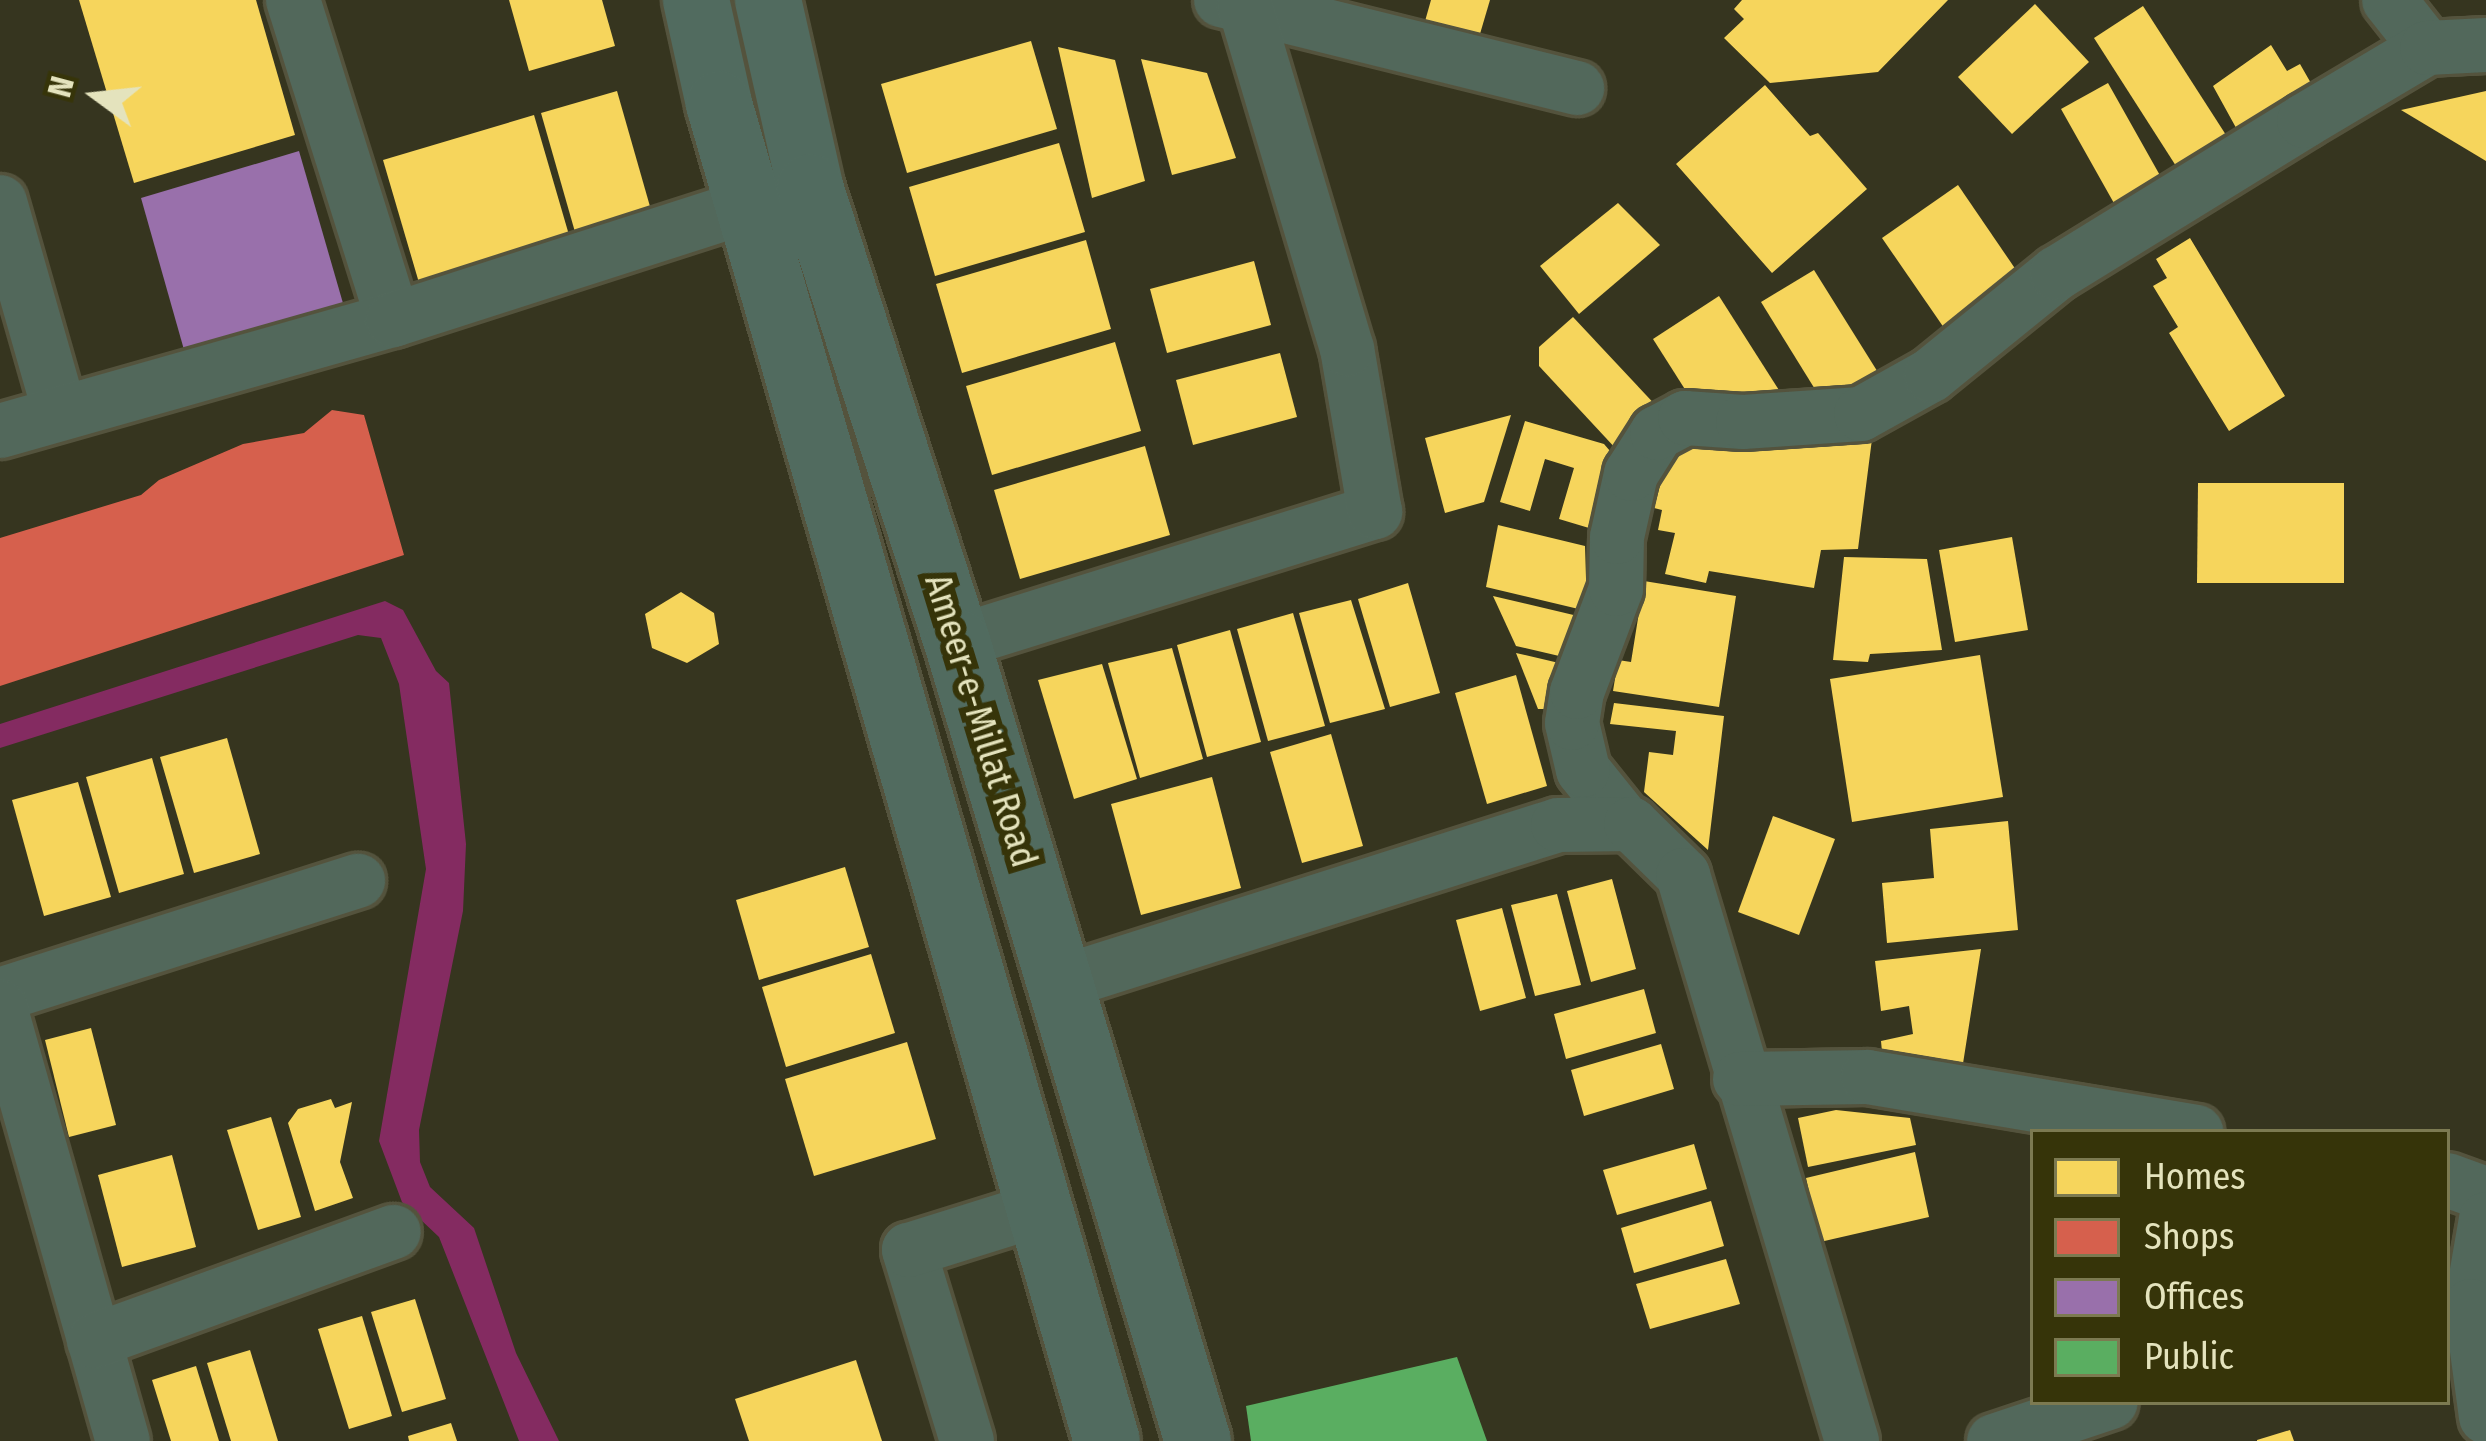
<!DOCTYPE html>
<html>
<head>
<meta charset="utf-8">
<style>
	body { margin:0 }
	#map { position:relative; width:2486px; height:1441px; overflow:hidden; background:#36351f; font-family:"Fira Sans Condensed",sans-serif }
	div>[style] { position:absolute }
	.water>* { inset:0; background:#842b61 }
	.homes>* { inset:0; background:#f6d55c }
	.shops>* { inset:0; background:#d6604d }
	.offices>* { inset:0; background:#9970ab }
	.public>* { inset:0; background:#5aae61 }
	.roads { filter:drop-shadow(3px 0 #54533d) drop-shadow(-3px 0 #54533d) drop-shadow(0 3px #54533d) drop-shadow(0 -3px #54533d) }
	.minor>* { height:54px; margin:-27px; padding:0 27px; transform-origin:27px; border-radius:27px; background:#52685b }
	.secondary>* { height:66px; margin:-33px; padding:0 33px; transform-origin:33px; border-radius:33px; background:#516b5f }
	span { translate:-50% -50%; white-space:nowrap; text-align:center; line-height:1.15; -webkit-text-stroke:12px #363409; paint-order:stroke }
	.street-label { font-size:36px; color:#e4e3bd }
	.legend { position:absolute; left:2030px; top:1129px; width:420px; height:276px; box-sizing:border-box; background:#363409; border:3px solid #7c7a51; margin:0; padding:15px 21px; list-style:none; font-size:36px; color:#e4e3bd }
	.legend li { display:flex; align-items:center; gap:24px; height:60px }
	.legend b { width:60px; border:3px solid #7c7a51 }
	.north { position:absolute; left:36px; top:36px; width:120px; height:120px; -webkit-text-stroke:9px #363409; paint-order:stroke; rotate:285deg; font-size:33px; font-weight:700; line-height:48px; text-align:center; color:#e4e3bd }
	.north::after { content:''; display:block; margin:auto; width:42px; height:54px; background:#e4e3bd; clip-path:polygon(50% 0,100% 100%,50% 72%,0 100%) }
</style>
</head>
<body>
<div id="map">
	<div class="water">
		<i style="clip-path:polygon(385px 601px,403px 610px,436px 671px,449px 683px,466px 844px,463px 911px,419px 1130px,420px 1162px,430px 1187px,474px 1228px,516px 1353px,559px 1441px,519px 1441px,439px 1237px,402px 1202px,379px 1141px,426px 869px,399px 684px,381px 638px,358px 635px,0 748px,0 724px)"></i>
	</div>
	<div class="homes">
		<i style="clip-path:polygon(79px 0,256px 0,295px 135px,134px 183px)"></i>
		<i style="clip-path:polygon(509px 0,602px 0,615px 46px,529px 71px)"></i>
		<i style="clip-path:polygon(1431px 0,1490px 0,1472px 61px,1418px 46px)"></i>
		<i style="clip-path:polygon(1742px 0,1948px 0,1878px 72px,1770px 83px,1724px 38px,1744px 19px,1734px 9px)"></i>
		<i style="clip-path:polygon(2035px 4px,2089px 62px,2012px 134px,1958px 77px)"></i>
		<i style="clip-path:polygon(2143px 6px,2226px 135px,2176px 166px,2094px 38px)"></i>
		<i style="clip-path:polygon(1031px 41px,1057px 129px,907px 173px,881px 84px)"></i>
		<i style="clip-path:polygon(2271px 45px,2287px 71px,2300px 64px,2316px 92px,2240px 135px,2213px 86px)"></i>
		<i style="clip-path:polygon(1058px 47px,1115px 60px,1145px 181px,1092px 198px)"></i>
		<i style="clip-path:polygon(1141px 59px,1207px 73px,1236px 158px,1172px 175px)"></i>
		<i style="clip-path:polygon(2108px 83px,2162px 179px,2115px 205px,2061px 109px)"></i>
		<i style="clip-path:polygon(1765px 85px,1810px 136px,1818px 133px,1867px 189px,1772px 273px,1676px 164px)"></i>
		<i style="clip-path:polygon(617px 91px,657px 231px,581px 253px,541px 113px)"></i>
		<i style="clip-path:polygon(2486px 91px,2486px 161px,2401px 110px)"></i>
		<i style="clip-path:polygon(534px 115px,576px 259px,422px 293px,383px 160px)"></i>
		<i style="clip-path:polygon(1059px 143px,1085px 232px,935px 276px,909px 187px)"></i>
		<i style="clip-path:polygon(1958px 185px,2027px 286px,1951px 338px,1882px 238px)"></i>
		<i style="clip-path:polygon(1618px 203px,1660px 245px,1579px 314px,1540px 266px)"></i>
		<i style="clip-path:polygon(2190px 238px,2285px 396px,2229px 431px,2169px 333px,2178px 327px,2153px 286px,2167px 278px,2156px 259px)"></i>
		<i style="clip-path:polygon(1086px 240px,1111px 329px,962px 373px,936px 284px)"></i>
		<i style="clip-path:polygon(1254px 261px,1271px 325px,1167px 353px,1150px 289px)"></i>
		<i style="clip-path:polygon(1814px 270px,1879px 374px,1826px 407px,1761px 302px)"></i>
		<i style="clip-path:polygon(1719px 296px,1791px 409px,1700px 413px,1653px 339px)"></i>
		<i style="clip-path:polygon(1573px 317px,1661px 411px,1618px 451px,1539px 366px,1539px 347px)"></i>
		<i style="clip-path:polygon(1115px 342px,1141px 431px,992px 475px,966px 386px)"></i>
		<i style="clip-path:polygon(1280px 353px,1297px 417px,1193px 445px,1176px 380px)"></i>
		<i style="clip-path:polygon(1511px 415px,1484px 502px,1445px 513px,1425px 438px)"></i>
		<i style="clip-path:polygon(1525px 421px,1604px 444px,1616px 458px,1599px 531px,1559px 519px,1574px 468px,1545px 459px,1530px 511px,1500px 502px)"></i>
		<i style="clip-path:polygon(1872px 439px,1858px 549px,1821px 550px,1814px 588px,1709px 571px,1706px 583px,1665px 574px,1675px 533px,1658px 530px,1662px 510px,1654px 508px,1672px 442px)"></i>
		<i style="clip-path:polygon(1145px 446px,1170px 535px,1020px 579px,994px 490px)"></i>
		<i style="clip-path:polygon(2198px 483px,2344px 483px,2344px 583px,2197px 583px)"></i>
		<i style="clip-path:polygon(1498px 525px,1585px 546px,1587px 611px,1486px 587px)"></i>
		<i style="clip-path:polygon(2012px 537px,2028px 630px,1955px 642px,1939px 550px)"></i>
		<i style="clip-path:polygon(1844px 557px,1927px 559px,1942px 650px,1870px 654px,1868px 662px,1833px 660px)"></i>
		<i style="clip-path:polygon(1644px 581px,1736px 596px,1719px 707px,1613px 691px,1618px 660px,1631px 662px)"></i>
		<i style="clip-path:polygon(1408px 583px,1440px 693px,1390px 707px,1358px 599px)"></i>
		<i style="clip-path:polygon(681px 592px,714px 613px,719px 644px,687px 663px,652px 648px,645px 614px)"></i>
		<i style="clip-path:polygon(1493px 596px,1582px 617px,1572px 659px,1516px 646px)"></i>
		<i style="clip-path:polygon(1351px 600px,1385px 709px,1330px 723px,1299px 613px)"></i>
		<i style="clip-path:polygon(1293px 613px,1325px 726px,1268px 741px,1237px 629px)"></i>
		<i style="clip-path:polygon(1230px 630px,1261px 742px,1207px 757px,1177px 645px)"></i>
		<i style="clip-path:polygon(1172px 648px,1203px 759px,1140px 778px,1108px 663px)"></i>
		<i style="clip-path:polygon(1516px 653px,1576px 667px,1565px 709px,1538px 709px)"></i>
		<i style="clip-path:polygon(1980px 655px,2003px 797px,1852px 822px,1830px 679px)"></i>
		<i style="clip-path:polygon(1102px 664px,1137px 779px,1074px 799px,1038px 680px)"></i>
		<i style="clip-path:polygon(1516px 675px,1547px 786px,1487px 804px,1455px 693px)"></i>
		<i style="clip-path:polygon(1614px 703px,1724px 716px,1708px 850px,1644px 792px,1649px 752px,1673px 755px,1676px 731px,1610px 724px)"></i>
		<i style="clip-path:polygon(1331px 734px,1363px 846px,1302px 863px,1270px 752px)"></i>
		<i style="clip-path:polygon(227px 738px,260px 854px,194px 873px,160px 757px)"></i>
		<i style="clip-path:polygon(152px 758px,184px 874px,119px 893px,86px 777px)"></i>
		<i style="clip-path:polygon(1212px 777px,1241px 888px,1141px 915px,1111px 804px)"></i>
		<i style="clip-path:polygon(78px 782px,111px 897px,44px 916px,12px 800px)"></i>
		<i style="clip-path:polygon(1773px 816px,1835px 839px,1799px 935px,1738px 912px)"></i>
		<i style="clip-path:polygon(2008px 821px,2018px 930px,1887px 943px,1882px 883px,1934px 878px,1930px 829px)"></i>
		<i style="clip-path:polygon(845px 867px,869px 947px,759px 980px,736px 900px)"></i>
		<i style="clip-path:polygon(1612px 879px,1636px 969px,1591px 982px,1567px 891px)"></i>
		<i style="clip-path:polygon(1557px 894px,1581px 985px,1535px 996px,1511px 905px)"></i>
		<i style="clip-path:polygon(1502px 908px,1526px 998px,1480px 1011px,1456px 920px)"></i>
		<i style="clip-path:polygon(1981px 949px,1959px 1089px,1885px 1084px,1881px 1041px,1913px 1034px,1909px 1006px,1881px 1011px,1875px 961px)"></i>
		<i style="clip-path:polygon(871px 954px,895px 1033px,786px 1067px,762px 987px)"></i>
		<i style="clip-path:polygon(1644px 989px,1656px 1033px,1566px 1059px,1554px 1014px)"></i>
		<i style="clip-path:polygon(91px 1028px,116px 1125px,69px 1137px,45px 1040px)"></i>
		<i style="clip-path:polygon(907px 1042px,936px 1139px,814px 1176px,785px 1079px)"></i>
		<i style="clip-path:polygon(1661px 1044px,1674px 1089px,1584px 1116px,1571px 1070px)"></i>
		<i style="clip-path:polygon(331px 1099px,335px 1108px,352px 1102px,340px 1162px,353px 1198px,315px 1211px,288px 1123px,298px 1109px)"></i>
		<i style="clip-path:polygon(1836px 1110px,1910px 1118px,1916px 1145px,1808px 1167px,1798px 1118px)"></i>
		<i style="clip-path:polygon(271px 1117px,301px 1217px,258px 1230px,227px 1130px)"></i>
		<i style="clip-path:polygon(1694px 1144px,1707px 1189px,1617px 1215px,1603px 1170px)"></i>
		<i style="clip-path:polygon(1915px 1152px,1929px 1217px,1820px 1242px,1806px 1178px)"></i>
		<i style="clip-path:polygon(172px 1155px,196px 1247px,122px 1267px,98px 1175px)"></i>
		<i style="clip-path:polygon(1711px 1201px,1724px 1246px,1634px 1273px,1621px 1228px)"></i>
		<i style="clip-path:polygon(1726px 1259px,1740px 1304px,1650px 1329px,1636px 1284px)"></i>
		<i style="clip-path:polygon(415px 1299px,446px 1399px,402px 1412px,371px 1312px)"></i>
		<i style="clip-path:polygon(362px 1316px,392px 1416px,349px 1429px,318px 1329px)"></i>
		<i style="clip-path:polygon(250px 1350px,278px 1441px,231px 1441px,207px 1363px)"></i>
		<i style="clip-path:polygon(856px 1360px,882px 1441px,749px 1441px,735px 1399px)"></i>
		<i style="clip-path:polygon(196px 1366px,219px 1441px,171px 1441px,152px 1380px)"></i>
		<i style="clip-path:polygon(451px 1423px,457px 1441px,409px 1441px,408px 1436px)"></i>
		<i style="clip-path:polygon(2290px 1430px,2294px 1441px,2257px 1441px,2257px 1440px)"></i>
	</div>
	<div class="shops">
		<i style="clip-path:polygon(332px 410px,364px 415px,404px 555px,0 686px,0 538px,141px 495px,159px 480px,243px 444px,304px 433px)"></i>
	</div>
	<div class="offices">
		<i style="clip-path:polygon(299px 151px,349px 324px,190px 371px,141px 198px)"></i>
	</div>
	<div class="public">
		<i style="clip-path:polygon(1457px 1357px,1487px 1441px,1251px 1441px,1246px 1406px)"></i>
	</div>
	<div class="roads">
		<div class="minor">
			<i style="left:293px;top:0;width:335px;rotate:72.6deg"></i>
			<i style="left:1221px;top:0;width:367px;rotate:13.9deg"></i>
			<i style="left:2389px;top:0;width:61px;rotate:51.6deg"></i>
			<i style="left:0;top:202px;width:219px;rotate:74.1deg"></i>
			<i style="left:0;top:431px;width:408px;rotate:-15.8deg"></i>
			<i style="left:393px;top:320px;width:374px;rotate:-17.8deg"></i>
			<i style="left:957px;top:642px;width:438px;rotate:-17.3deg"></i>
			<i style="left:1375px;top:512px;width:165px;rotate:-99.7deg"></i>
			<i style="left:1347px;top:349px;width:358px;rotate:-106.6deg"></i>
			<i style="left:1627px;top:825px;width:70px;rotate:-128.7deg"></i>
			<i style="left:1583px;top:770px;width:48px;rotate:-103.2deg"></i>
			<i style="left:1572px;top:723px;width:31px;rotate:-81deg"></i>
			<i style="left:1577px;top:692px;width:110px;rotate:-69.3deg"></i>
			<i style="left:1616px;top:589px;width:52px;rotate:-88.9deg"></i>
			<i style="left:1617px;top:537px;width:65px;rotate:-77.5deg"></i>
			<i style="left:1631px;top:474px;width:49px;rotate:-57.6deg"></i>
			<i style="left:1657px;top:433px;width:32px;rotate:-28deg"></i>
			<i style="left:1685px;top:418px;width:58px;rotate:3.9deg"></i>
			<i style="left:1743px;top:422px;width:118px;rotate:-3.9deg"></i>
			<i style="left:1861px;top:414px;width:80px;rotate:-29.1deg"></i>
			<i style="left:1931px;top:375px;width:162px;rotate:-39deg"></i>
			<i style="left:2057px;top:273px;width:290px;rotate:-31.6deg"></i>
			<i style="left:2304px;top:121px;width:143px;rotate:-30.7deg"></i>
			<i style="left:2427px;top:48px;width:59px;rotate:-2.9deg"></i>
			<i style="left:1060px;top:983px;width:522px;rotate:-17.6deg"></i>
			<i style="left:1558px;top:825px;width:73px;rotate:-0.8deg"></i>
			<i style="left:1631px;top:824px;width:73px;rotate:44.4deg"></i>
			<i style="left:1683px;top:875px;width:591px;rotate:73.38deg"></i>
			<i style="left:0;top:995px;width:376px;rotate:-17.7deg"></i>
			<i style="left:0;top:1007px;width:451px;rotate:74.2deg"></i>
			<i style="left:1740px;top:1079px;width:128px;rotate:-0.9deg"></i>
			<i style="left:1868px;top:1077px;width:333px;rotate:9.5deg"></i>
			<i style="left:2447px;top:1180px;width:41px;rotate:19.7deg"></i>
			<i style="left:2486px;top:1219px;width:88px;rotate:99.8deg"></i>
			<i style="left:2471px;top:1306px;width:112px;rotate:82.3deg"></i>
			<i style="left:94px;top:1341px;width:319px;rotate:-20deg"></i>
			<i style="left:967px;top:1441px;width:200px;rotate:-106.9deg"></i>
			<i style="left:909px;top:1250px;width:134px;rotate:-17.4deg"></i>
			<i style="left:1994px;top:1441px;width:123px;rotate:-18.4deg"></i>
		</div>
		<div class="secondary">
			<i style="left:696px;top:0;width:107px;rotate:77.5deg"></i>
			<i style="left:719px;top:104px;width:1392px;rotate:73.82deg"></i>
			<i style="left:768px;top:0;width:192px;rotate:77.3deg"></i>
			<i style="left:810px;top:187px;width:478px;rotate:72.1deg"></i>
			<i style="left:957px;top:642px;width:835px;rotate:73.22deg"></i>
		</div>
	</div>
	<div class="street-label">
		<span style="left:980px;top:721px;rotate:73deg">Ameer-e-Millat Road</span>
	</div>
	<ul class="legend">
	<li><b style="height:33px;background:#f6d55c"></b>Homes</li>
	<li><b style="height:33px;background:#d6604d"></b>Shops</li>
	<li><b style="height:33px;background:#9970ab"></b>Offices</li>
	<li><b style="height:33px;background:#5aae61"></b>Public</li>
	</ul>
	<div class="north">N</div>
</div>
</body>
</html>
